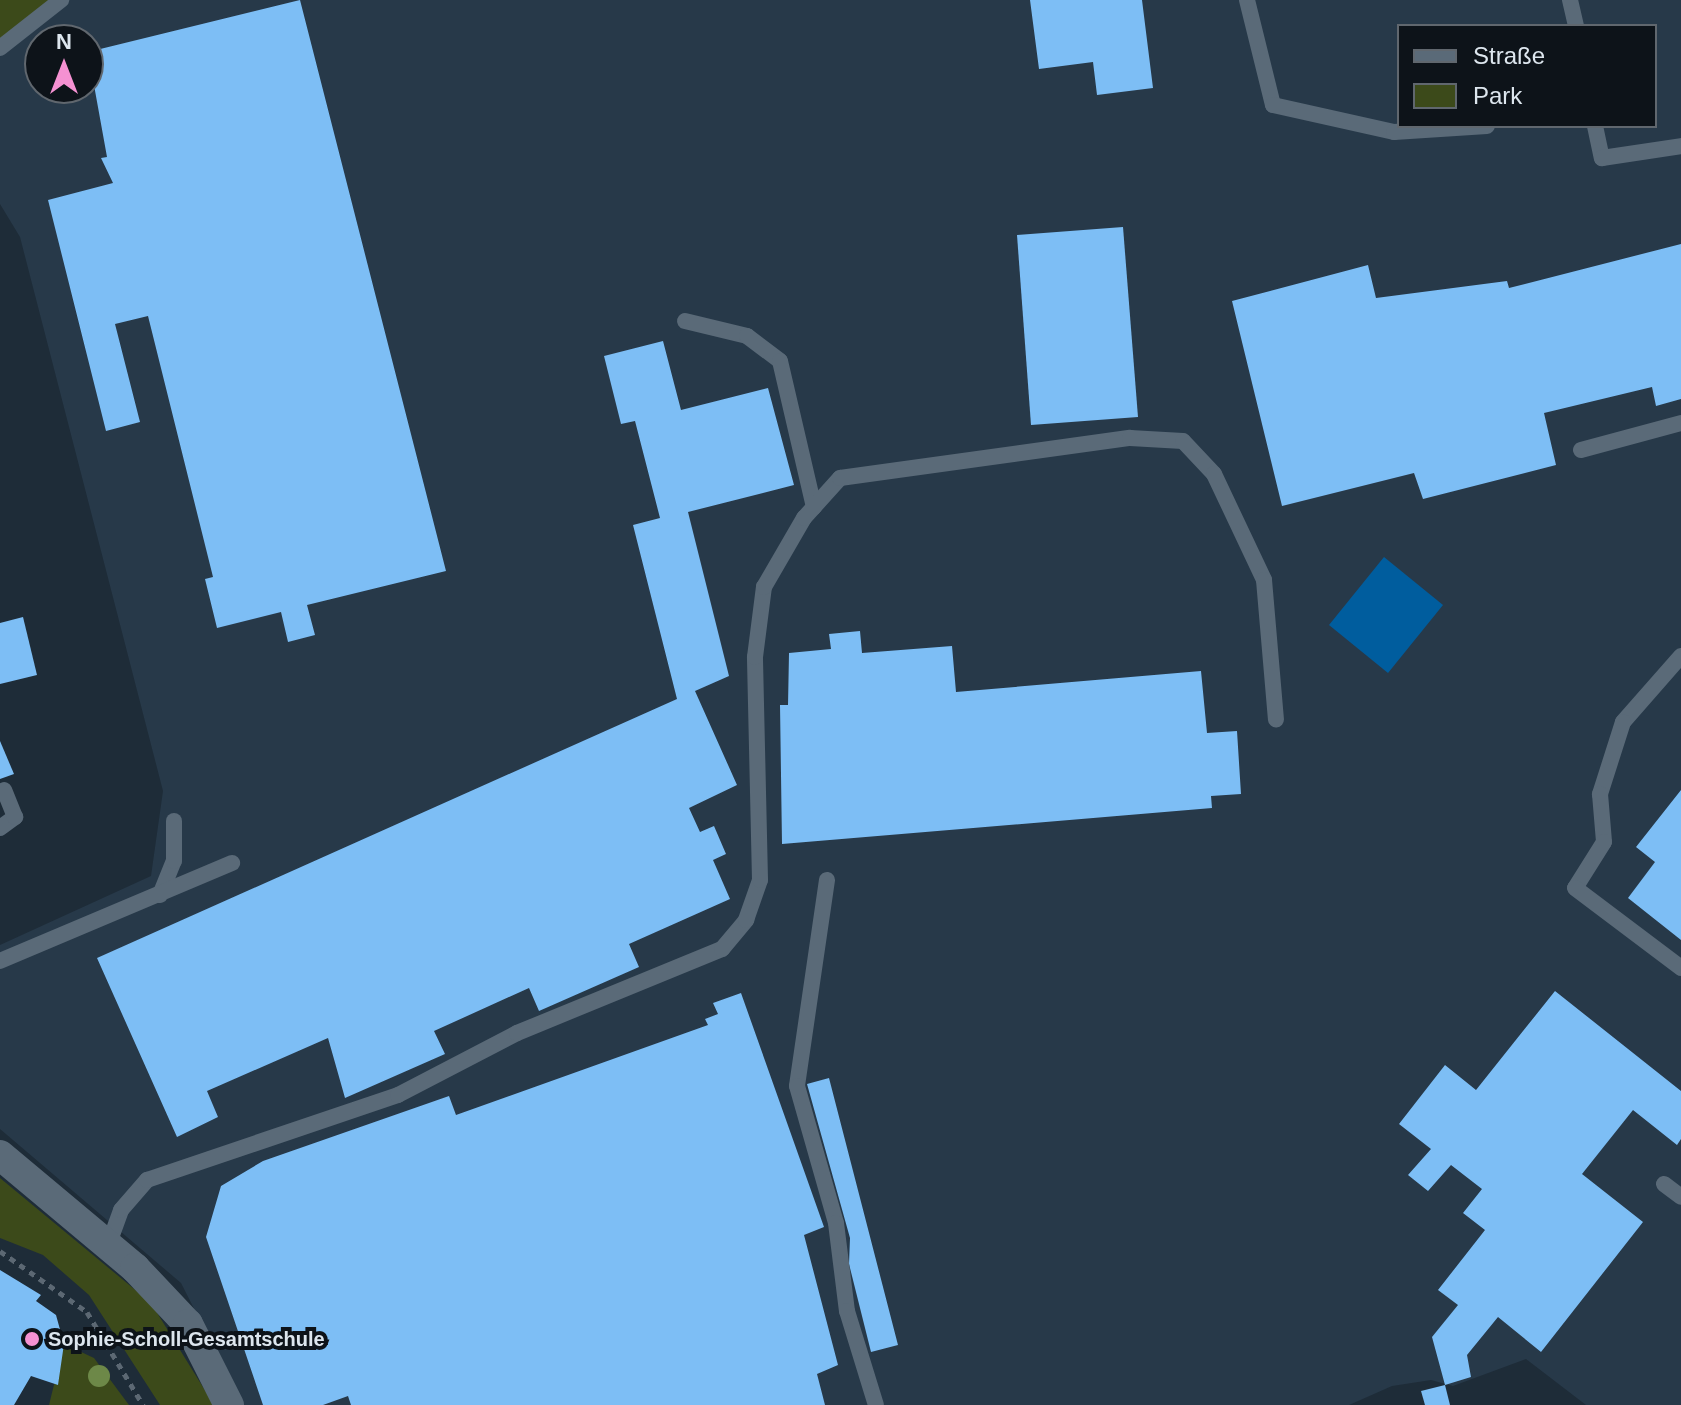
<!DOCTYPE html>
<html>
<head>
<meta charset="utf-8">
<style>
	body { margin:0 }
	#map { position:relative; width:1681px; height:1405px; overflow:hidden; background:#1e2c38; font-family:Helvetica,sans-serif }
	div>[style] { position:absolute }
	.built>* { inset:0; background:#273949 }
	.green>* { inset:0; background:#3c4a1a }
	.water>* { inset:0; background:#005d9e }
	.building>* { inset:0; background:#7dbef5 }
	.path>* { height:5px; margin-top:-2.5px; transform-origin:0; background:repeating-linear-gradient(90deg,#5c6873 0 6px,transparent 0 12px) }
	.service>* { height:16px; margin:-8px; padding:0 8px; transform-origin:8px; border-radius:8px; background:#5a6a78 }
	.minor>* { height:30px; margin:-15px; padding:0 15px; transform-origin:15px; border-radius:15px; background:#5a6a78 }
	.trees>* { width:22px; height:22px; margin:-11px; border-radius:50%; background:#6d8848 }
	.dots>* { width:22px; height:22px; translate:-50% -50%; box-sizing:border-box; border:4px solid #0d1319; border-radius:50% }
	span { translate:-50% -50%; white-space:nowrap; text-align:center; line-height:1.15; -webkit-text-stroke:8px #0d1319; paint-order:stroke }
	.poi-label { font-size:20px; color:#dde6ee; font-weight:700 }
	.left { translate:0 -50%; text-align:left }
	.legend { position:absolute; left:1397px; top:24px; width:260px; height:104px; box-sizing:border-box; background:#0d1319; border:2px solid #60676e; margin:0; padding:10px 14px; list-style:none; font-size:24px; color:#dde6ee }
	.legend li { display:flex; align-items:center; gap:16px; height:40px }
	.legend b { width:40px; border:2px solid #60676e }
	.north { position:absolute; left:24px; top:24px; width:80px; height:80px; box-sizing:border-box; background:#0d1319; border:2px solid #60676e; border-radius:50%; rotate:0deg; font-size:22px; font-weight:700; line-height:32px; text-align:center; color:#dde6ee }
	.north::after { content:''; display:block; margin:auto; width:28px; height:36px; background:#f591d2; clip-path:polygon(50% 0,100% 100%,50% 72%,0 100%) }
</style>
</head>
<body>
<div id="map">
	<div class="built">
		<i style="clip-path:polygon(evenodd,68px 0,1681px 0,1681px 1405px,1586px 1405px,1526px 1359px,1453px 1386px,1431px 1380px,1392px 1386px,1349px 1405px,243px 1405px,181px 1283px,0 1129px,0 945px,151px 876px,163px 791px,20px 237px,0 204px,0 49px,68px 0,1399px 26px,1655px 26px,1655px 126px,1399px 126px,1399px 26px,68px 0,40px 40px,88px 40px,88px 88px,40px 88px,40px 40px)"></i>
	</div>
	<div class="green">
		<i style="clip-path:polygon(0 0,68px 0,0 49px)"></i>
		<i style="clip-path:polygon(0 1178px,151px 1303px,214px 1405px,160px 1405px,89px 1295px,43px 1255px,0 1238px)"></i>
		<i style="clip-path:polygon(64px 1344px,94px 1358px,129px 1405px,49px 1405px)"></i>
	</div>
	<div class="water">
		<i style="clip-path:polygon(1384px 557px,1443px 605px,1388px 673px,1329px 625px)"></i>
	</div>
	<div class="building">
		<i style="clip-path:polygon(300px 0,446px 571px,307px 605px,315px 635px,288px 642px,281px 612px,217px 628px,205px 579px,213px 577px,148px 316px,115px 324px,140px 422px,106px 431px,48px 200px,113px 183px,101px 158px,107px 157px,88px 52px)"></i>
		<i style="clip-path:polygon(1030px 0,1142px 0,1153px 88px,1097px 95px,1093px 62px,1039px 69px)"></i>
		<i style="clip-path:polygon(1123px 227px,1138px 417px,1031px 425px,1017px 235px)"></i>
		<i style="clip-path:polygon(1681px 244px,1681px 399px,1656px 406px,1652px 387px,1544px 413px,1556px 465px,1423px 499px,1414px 473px,1282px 506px,1232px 301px,1368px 265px,1376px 298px,1507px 281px,1509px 288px)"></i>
		<i style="clip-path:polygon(663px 341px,681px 410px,768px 388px,794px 485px,688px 512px,729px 676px,695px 691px,737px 785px,689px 808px,700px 832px,714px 826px,726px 854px,713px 860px,730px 899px,629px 944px,639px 967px,539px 1011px,529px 988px,434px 1031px,445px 1054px,345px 1098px,328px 1038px,207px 1091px,218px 1117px,177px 1137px,97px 958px,677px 699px,633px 525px,660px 518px,635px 421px,621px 424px,604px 356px)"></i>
		<i style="clip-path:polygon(23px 617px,37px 675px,0 684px,0 623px)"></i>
		<i style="clip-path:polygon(860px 631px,862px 653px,952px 646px,956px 692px,1201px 671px,1207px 733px,1237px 731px,1241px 794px,1211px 796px,1212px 808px,782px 844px,780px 705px,788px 705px,789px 653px,831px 649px,829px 634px)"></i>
		<i style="clip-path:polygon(0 741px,14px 774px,0 779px)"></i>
		<i style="clip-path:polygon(1681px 790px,1681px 940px,1628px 898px,1655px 862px,1636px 847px)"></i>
		<i style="clip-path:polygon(1555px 991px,1681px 1091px,1681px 1139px,1677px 1145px,1633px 1110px,1582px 1174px,1643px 1222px,1541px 1352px,1498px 1317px,1467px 1355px,1471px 1377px,1445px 1385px,1432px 1337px,1458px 1305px,1438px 1290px,1485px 1230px,1463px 1213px,1482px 1189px,1451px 1165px,1428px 1191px,1408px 1175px,1431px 1149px,1399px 1124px,1445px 1065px,1476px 1090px)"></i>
		<i style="clip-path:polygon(741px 993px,824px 1227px,804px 1235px,838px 1365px,817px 1374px,825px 1405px,351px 1405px,348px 1396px,323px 1405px,263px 1405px,206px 1237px,221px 1186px,263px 1161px,449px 1096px,456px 1115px,708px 1025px,705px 1019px,718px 1014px,713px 1003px)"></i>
		<i style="clip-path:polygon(829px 1078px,898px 1345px,871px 1352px,849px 1264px,850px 1238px,807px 1084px)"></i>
		<i style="clip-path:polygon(0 1270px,41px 1295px,36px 1301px,56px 1315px,64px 1344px,58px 1385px,31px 1376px,14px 1405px,0 1405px)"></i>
		<i style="clip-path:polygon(1445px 1385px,1450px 1405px,1425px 1405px,1421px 1391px)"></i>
	</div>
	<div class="path">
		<i style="left:0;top:1251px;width:106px;rotate:35deg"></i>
		<i style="left:87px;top:1312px;width:109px;rotate:58.9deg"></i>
	</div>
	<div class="service">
		<i style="left:1247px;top:0;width:108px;rotate:76.1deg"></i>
		<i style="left:1273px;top:105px;width:124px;rotate:12.6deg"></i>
		<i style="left:1394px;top:132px;width:93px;rotate:-3.7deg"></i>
		<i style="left:1570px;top:0;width:27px;rotate:77deg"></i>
		<i style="left:0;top:48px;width:78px;rotate:-38.2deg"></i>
		<i style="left:1595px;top:126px;width:33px;rotate:78deg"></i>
		<i style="left:1602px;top:158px;width:80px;rotate:-8.6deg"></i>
		<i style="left:685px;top:321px;width:64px;rotate:13.6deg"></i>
		<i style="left:747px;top:336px;width:41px;rotate:37.1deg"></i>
		<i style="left:780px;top:361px;width:150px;rotate:76.9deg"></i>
		<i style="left:1581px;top:450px;width:104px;rotate:-15.1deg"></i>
		<i style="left:1681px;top:656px;width:88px;rotate:131.3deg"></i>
		<i style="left:1623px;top:722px;width:76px;rotate:107.7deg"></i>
		<i style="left:1600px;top:794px;width:48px;rotate:85.2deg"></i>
		<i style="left:1604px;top:842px;width:54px;rotate:122.2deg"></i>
		<i style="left:1575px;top:888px;width:133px;rotate:37deg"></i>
		<i style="left:0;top:828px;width:19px;rotate:-36deg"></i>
		<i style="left:15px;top:817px;width:29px;rotate:-112deg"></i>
		<i style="left:827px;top:880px;width:208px;rotate:98.3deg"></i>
		<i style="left:797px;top:1086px;width:142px;rotate:74.1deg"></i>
		<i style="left:836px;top:1223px;width:89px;rotate:82.9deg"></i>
		<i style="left:847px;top:1311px;width:98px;rotate:72.9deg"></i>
		<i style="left:160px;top:895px;width:37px;rotate:-68deg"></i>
		<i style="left:174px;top:861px;width:40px;rotate:-90deg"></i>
		<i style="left:0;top:961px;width:252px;rotate:-22.9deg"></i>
		<i style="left:1664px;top:1184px;width:21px;rotate:37deg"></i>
		<i style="left:108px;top:1246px;width:38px;rotate:-70deg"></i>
		<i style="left:121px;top:1210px;width:40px;rotate:-49deg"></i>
		<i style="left:147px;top:1180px;width:265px;rotate:-18.7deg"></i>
		<i style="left:398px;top:1095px;width:134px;rotate:-27.5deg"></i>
		<i style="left:517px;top:1033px;width:222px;rotate:-22.3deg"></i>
		<i style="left:722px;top:949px;width:38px;rotate:-50deg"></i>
		<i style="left:746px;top:920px;width:42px;rotate:-70.7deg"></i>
		<i style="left:760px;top:880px;width:223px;rotate:-91.3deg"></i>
		<i style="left:755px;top:657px;width:71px;rotate:-82.7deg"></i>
		<i style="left:764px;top:587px;width:80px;rotate:-59.9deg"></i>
		<i style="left:804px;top:518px;width:54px;rotate:-48deg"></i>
		<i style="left:840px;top:478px;width:293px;rotate:-7.9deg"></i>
		<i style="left:1130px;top:438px;width:53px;rotate:3.2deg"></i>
		<i style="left:1183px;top:441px;width:45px;rotate:46.8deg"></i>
		<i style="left:1214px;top:474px;width:117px;rotate:64.7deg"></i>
		<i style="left:1264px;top:580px;width:140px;rotate:85.1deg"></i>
	</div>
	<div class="minor">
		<i style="left:0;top:1155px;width:176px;rotate:39.9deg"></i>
		<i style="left:135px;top:1268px;width:77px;rotate:46.6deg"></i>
		<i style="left:188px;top:1324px;width:91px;rotate:63.2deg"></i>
	</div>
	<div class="trees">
		<i style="left:99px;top:1376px"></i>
	</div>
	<div class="dots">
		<i style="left:32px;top:1339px;background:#f591d2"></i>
	</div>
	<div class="poi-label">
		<span class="left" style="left:48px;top:1339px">Sophie-Scholl-Gesamtschule</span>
	</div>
	<ul class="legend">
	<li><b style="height:10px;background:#5a6a78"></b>Straße</li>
	<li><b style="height:22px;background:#3c4a1a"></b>Park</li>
	</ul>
	<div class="north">N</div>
</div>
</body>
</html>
